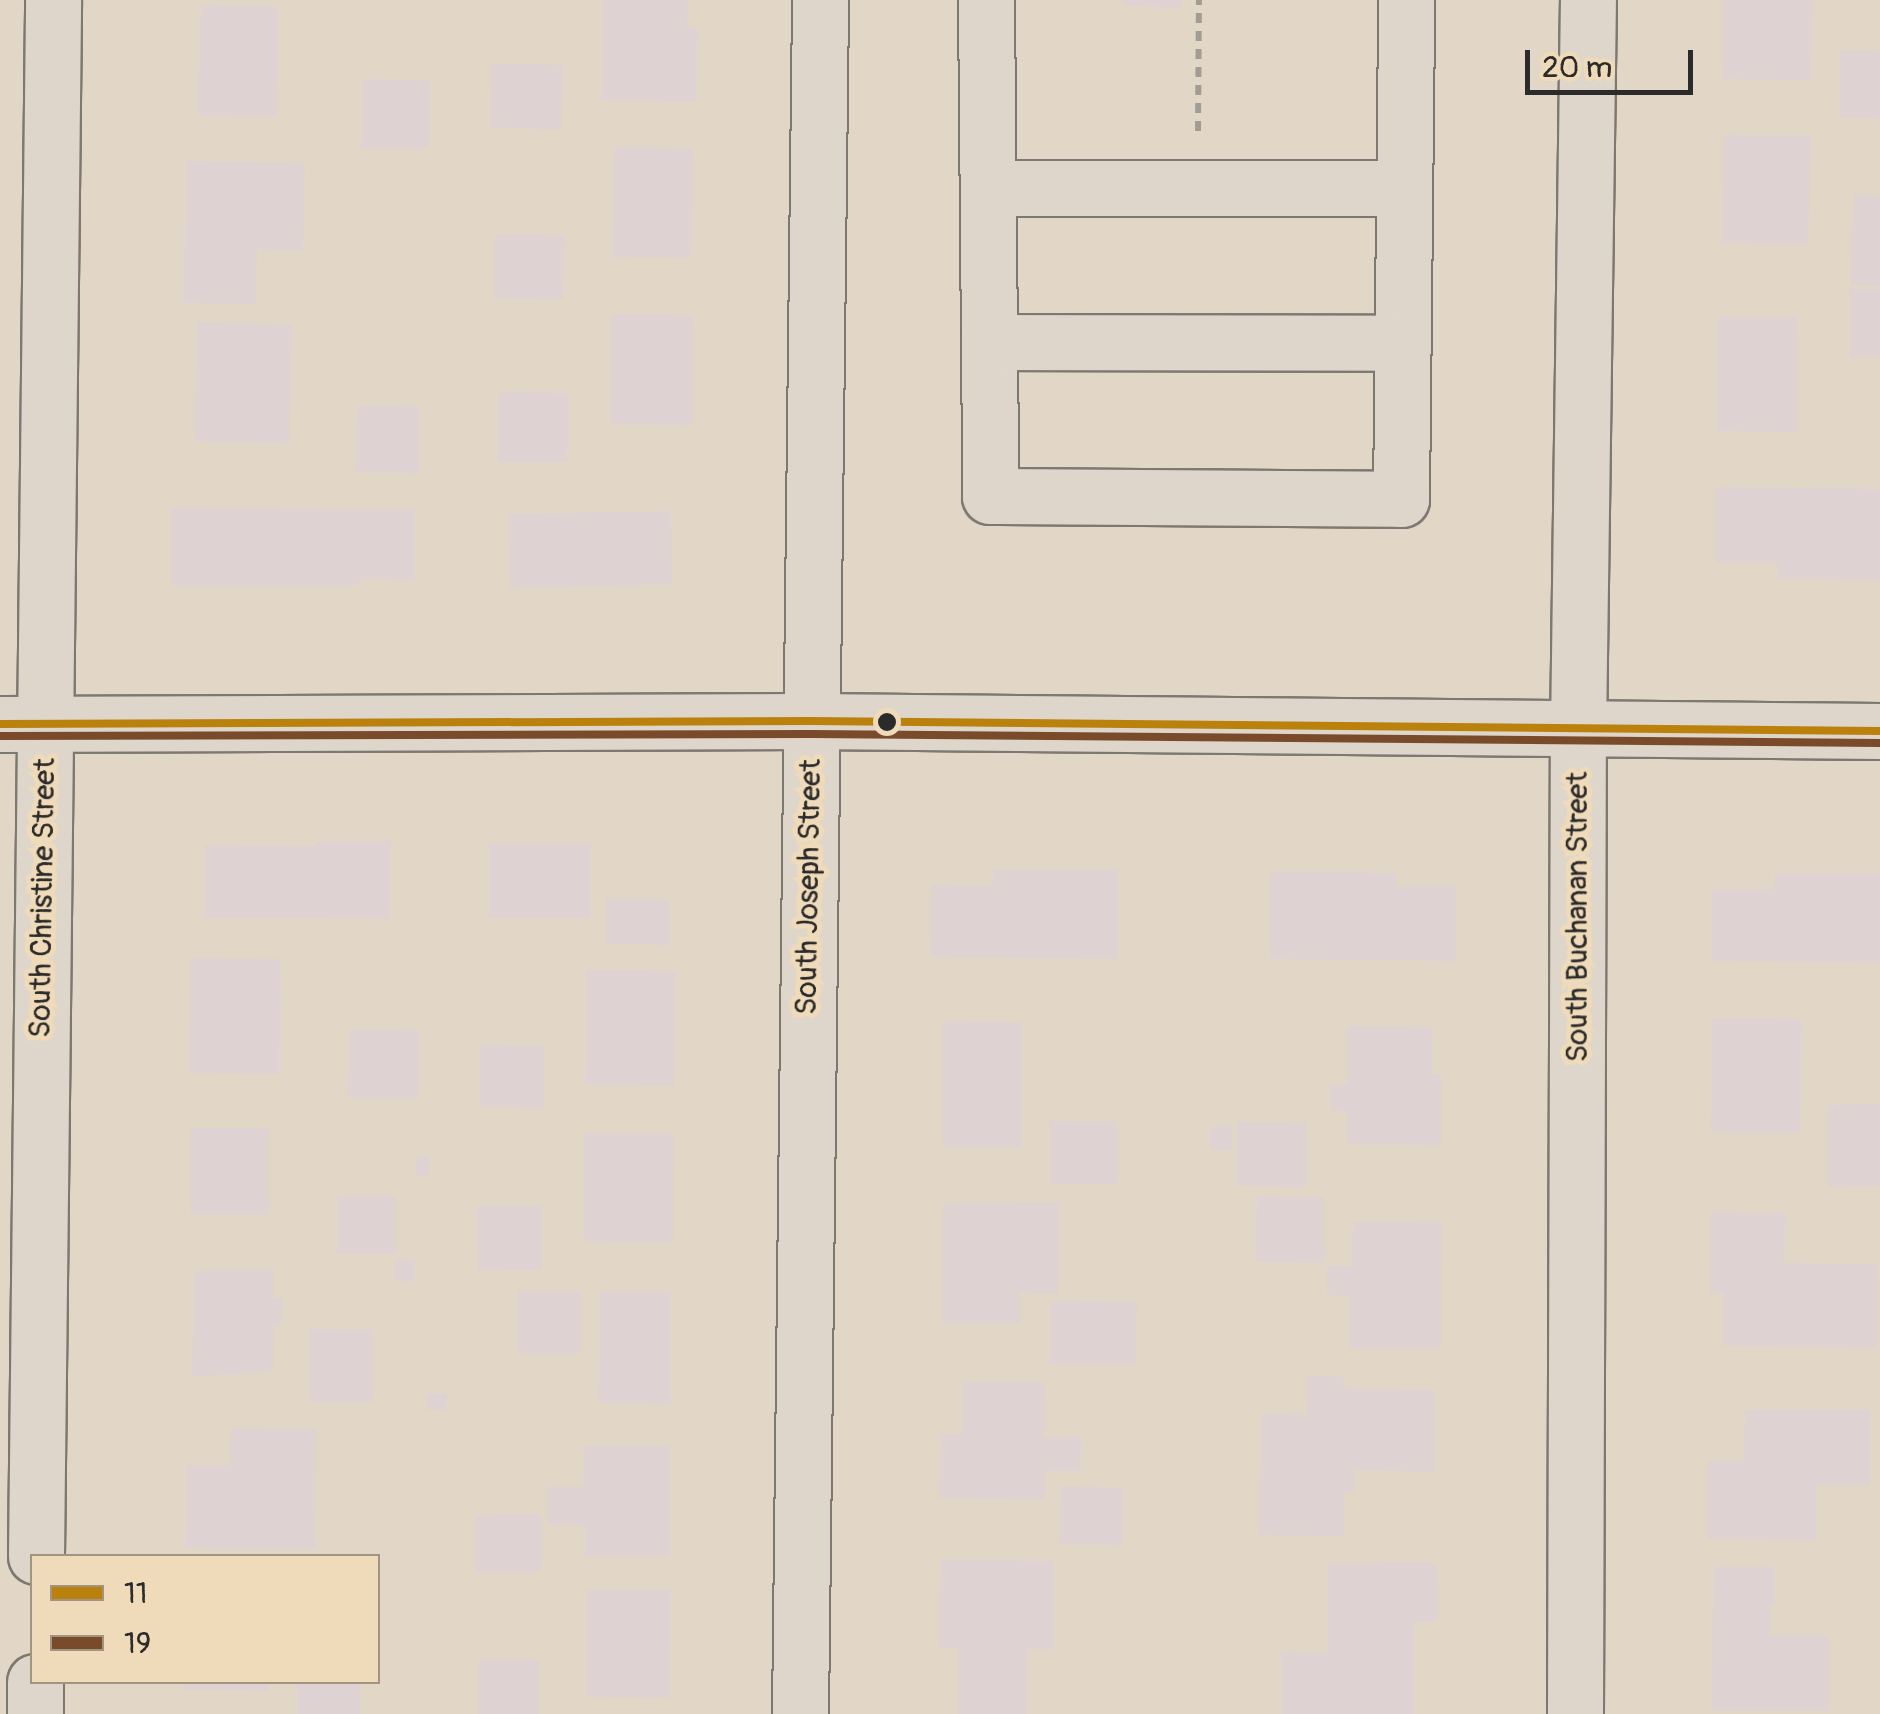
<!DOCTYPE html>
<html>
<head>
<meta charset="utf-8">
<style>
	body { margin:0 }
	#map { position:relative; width:1880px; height:1714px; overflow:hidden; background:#e2d7c6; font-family:Pangolin,sans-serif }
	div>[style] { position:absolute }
	.building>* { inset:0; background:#dfd2d3 }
	.path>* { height:6px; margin-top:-3px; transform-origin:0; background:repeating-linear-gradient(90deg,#a19c94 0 10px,transparent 0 18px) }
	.roads { filter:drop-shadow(2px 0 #7d7871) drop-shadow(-2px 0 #7d7871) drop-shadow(0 2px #7d7871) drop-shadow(0 -2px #7d7871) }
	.minor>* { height:55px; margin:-27.5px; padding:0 27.5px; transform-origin:27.5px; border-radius:27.5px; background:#ded6ca }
	.major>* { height:55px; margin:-27.5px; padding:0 27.5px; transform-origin:27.5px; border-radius:27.5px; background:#ded6ca }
	.bus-1>* { height:8px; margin:-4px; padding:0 4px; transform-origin:4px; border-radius:4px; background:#ba810d }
	.bus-2>* { height:8px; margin:-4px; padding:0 4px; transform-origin:4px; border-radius:4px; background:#7a4b2a }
	.dots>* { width:28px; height:28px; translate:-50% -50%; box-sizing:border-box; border:5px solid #efdab9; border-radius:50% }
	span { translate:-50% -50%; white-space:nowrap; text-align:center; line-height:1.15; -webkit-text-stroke:10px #efdab9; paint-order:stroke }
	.street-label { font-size:30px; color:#2b2b2b }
	.legend { position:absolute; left:30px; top:1554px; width:350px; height:130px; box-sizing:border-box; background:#efdab9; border:2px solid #a19480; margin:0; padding:12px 18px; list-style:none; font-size:30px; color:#2b2b2b }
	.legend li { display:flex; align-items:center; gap:20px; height:50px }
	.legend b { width:50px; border:2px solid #a19480 }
	.scale { position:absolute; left:1525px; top:50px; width:168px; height:45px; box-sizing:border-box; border:5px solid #2b2b2b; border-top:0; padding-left:12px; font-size:30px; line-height:35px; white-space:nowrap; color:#2b2b2b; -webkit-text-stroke:8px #efdab9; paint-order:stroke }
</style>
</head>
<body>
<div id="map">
	<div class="building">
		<i style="clip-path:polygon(603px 0,688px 0,687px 27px,697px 27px,696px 102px,601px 100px)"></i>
		<i style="clip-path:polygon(1123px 0,1182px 0,1182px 8px,1123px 6px)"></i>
		<i style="clip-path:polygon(1724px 0,1812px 0,1811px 80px,1723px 79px)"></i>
		<i style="clip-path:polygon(201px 5px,279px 7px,276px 117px,198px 115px)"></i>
		<i style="clip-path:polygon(1840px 50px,1880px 51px,1880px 119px,1839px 118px)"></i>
		<i style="clip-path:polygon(492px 63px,563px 65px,561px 130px,490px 127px)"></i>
		<i style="clip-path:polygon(362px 79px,430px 80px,429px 149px,361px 149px)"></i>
		<i style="clip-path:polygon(1724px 135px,1811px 136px,1808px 245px,1722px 243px)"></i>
		<i style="clip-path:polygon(615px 147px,693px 149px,691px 258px,613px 257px)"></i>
		<i style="clip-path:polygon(186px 161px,305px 163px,303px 250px,257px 249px,256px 304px,184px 303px)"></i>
		<i style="clip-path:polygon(1854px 195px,1880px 196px,1880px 286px,1850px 285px)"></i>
		<i style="clip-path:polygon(495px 234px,564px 235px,563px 299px,494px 298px)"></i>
		<i style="clip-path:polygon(1849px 289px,1880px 289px,1880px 357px,1850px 357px)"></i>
		<i style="clip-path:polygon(611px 314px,693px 315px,692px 425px,610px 424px)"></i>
		<i style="clip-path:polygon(1719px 317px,1797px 317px,1796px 432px,1718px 431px)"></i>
		<i style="clip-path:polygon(198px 322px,292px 325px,289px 443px,195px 441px)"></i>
		<i style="clip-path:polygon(498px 392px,568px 393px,567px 462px,498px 462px)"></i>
		<i style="clip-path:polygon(357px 406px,419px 407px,419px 473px,356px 472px)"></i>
		<i style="clip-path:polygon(1716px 487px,1880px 489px,1880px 580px,1777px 579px,1777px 563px,1716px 563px)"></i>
		<i style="clip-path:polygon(171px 508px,415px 509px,415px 580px,359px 579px,359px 585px,171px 585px)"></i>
		<i style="clip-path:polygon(671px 511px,672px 584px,510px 588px,508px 514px)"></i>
		<i style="clip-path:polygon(317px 841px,391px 841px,390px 919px,205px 918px,205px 845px,317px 846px)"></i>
		<i style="clip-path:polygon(489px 843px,591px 843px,590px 918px,489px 918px)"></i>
		<i style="clip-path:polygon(993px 870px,1118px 870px,1118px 959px,931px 957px,932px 885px,993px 886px)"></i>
		<i style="clip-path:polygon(1271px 872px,1396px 873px,1396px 887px,1456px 887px,1456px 961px,1271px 959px)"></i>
		<i style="clip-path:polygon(1775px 873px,1880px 873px,1880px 963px,1712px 961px,1712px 889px,1775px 889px)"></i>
		<i style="clip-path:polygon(606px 899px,669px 900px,669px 945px,606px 944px)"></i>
		<i style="clip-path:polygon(191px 958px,280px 959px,279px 1074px,189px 1073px)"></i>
		<i style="clip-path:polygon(586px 970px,675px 971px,674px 1086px,585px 1084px)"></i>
		<i style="clip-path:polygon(1712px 1018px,1801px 1019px,1800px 1133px,1711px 1132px)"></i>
		<i style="clip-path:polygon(943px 1021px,1021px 1022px,1021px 1147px,943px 1147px)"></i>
		<i style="clip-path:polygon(1348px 1026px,1432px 1027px,1432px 1074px,1441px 1074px,1441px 1145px,1347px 1144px,1347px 1111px,1330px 1111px,1330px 1085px,1348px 1085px)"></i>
		<i style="clip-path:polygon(350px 1030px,419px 1031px,418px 1097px,348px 1097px)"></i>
		<i style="clip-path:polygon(480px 1045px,544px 1046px,544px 1108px,480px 1107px)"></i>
		<i style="clip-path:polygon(1880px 1104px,1880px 1186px,1828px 1187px,1828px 1105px)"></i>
		<i style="clip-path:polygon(1049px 1121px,1116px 1121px,1117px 1184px,1050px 1184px)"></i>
		<i style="clip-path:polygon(1238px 1122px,1306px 1123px,1305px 1187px,1237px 1186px)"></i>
		<i style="clip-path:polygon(1209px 1127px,1232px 1127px,1233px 1150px,1210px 1150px)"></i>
		<i style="clip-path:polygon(191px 1128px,268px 1128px,268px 1215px,191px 1215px)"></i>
		<i style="clip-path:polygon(584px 1133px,674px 1133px,673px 1242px,584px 1241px)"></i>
		<i style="clip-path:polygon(416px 1157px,429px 1157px,429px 1176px,416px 1176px)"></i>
		<i style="clip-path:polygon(337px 1196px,396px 1196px,396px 1254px,337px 1254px)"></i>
		<i style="clip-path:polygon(1257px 1196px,1324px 1197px,1324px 1263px,1256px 1262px)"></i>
		<i style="clip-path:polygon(1059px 1202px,1058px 1294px,1020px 1293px,1020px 1323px,942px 1323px,943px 1204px)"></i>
		<i style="clip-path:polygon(477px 1206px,541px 1206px,542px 1270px,478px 1271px)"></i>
		<i style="clip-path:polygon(1711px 1212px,1785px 1213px,1784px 1263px,1877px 1264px,1876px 1348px,1723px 1346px,1723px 1293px,1710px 1293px)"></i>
		<i style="clip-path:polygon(1353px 1222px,1442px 1223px,1441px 1349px,1350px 1348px,1350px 1296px,1327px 1295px,1327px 1266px,1352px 1266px)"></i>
		<i style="clip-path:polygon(394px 1260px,415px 1260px,415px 1281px,394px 1281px)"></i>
		<i style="clip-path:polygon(194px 1271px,274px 1271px,273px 1298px,282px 1299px,281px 1325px,274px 1325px,273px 1371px,192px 1377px)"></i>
		<i style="clip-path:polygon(518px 1291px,580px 1291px,580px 1353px,518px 1353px)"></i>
		<i style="clip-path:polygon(600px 1292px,671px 1292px,671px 1404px,599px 1403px)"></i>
		<i style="clip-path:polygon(1050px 1301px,1137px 1302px,1136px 1365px,1049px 1364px)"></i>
		<i style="clip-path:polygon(310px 1329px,372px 1329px,373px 1402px,311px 1402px)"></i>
		<i style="clip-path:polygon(1308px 1375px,1344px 1377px,1343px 1388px,1435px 1390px,1433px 1472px,1354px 1470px,1354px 1492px,1344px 1492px,1344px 1536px,1259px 1535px,1262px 1414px,1307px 1415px)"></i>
		<i style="clip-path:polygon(963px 1382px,1045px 1382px,1044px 1437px,1081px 1437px,1080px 1471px,1045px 1471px,1045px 1499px,940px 1498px,941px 1434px,962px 1434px)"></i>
		<i style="clip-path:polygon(427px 1394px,447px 1394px,446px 1410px,427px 1410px)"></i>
		<i style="clip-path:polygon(1745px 1410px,1870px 1410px,1870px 1485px,1816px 1485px,1816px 1540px,1708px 1539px,1708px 1461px,1744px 1461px)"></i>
		<i style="clip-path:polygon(231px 1428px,316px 1429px,315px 1549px,185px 1548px,186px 1465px,231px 1465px)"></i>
		<i style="clip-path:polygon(584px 1446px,669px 1446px,670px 1556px,585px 1557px,585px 1525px,548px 1525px,548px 1487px,584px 1487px)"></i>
		<i style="clip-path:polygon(1061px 1486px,1123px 1488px,1122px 1545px,1060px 1544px)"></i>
		<i style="clip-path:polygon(540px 1514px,541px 1572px,476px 1573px,476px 1515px)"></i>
		<i style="clip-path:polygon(941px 1560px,1053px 1561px,1053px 1649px,1027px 1649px,1027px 1714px,958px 1714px,959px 1649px,939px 1648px)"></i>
		<i style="clip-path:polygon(1413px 1562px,1437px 1563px,1436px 1622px,1414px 1622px,1414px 1714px,1281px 1714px,1281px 1652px,1328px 1653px,1328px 1564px)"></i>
		<i style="clip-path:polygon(1713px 1567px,1775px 1567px,1775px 1604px,1769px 1604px,1769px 1635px,1828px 1635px,1828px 1711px,1712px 1711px)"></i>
		<i style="clip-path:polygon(587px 1590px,671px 1590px,669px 1698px,586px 1697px)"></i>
		<i style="clip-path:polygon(479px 1660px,539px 1660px,539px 1714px,479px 1714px)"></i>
		<i style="clip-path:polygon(185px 1682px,269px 1682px,268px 1691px,185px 1690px)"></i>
		<i style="clip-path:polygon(297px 1682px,360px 1682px,360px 1714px,297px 1714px)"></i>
	</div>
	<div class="path">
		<i style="left:1198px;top:131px;width:131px;rotate:-89.6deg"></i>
	</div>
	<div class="roads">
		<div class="minor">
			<i style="left:986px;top:0;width:496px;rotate:89.5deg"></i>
			<i style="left:990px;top:496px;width:411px;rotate:0.4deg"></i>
			<i style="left:1401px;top:499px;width:499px;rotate:-89.4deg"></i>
			<i style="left:988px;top:188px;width:416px"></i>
			<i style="left:989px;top:342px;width:414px;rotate:0.1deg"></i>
			<i style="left:36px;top:1556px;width:1556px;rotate:-89.37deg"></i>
			<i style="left:35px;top:1714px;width:32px;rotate:-90deg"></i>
			<i style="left:800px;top:1714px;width:1714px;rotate:-89.33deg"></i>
			<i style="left:1575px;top:1714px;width:983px;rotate:-89.83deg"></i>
			<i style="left:1578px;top:731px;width:731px;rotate:-89.22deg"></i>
		</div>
		<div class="major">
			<i style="left:0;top:724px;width:810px;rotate:-0.21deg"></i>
			<i style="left:810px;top:721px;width:1070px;rotate:0.54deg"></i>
		</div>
	</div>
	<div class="bus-1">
		<i style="left:0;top:724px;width:810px;rotate:-0.21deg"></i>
		<i style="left:810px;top:721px;width:1070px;rotate:0.54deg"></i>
	</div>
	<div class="bus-2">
		<i style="left:0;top:736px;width:810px;rotate:-0.14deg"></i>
		<i style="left:810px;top:734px;width:1070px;rotate:0.48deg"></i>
	</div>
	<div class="dots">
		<i style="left:887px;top:722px;background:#2b2b2b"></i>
	</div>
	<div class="street-label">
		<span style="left:809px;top:887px;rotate:-89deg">South Joseph Street</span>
		<span style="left:43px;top:898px;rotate:-89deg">South Christine Street</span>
		<span style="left:1578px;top:917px;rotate:-90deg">South Buchanan Street</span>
	</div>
	<ul class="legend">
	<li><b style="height:12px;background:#ba810d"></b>11</li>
	<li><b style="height:12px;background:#7a4b2a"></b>19</li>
	</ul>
	<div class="scale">20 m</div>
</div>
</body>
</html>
